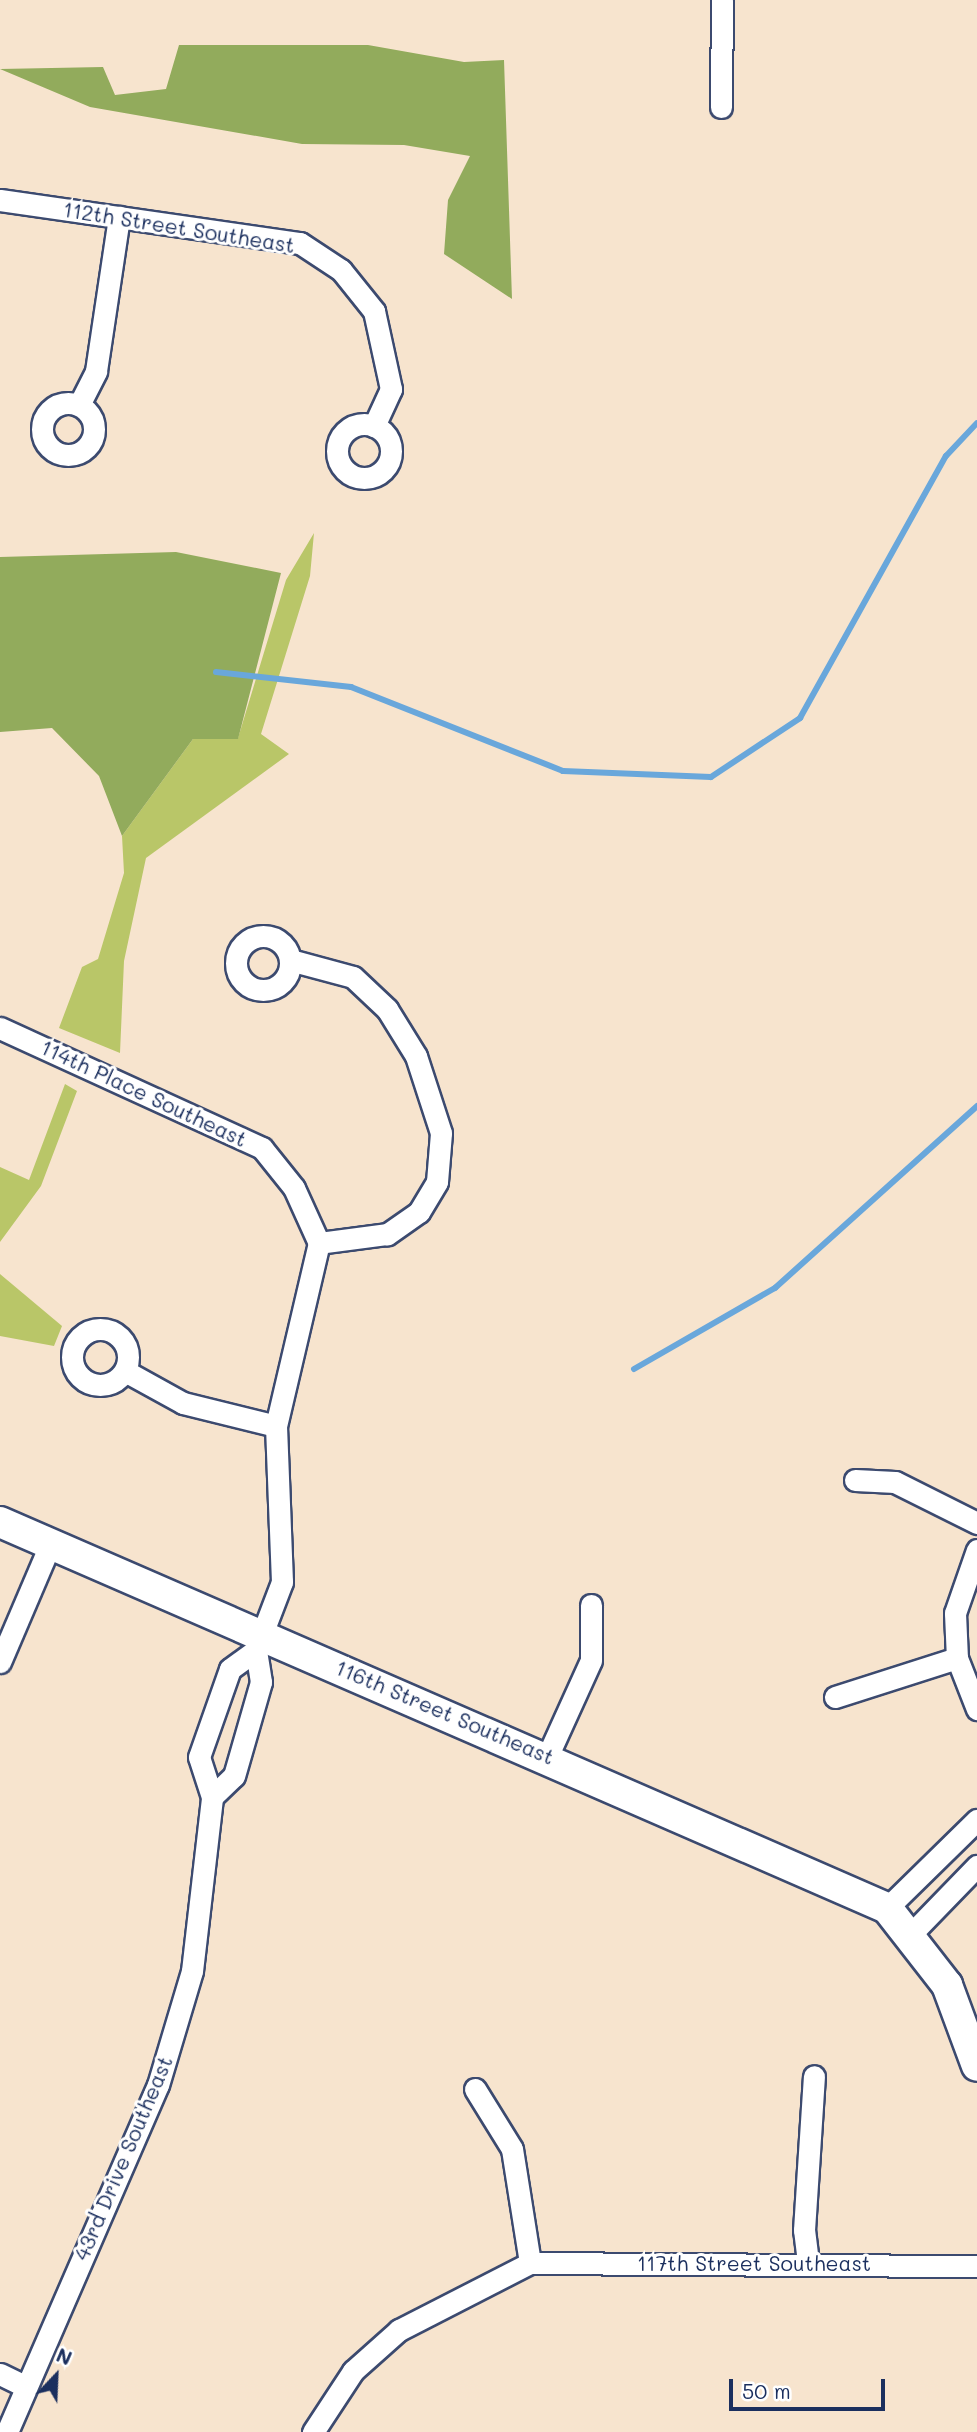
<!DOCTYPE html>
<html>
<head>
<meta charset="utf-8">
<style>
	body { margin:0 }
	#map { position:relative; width:977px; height:2432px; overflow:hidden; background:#f7e4ce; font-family:Mali,sans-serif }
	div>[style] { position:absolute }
	.green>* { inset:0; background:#b9c668 }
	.forest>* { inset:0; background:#92ab5c }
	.stream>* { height:6px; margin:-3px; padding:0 3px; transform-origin:3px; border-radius:3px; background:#69a7db }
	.roads { filter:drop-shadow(2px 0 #3c4a6f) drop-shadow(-2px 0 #3c4a6f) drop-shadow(0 2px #3c4a6f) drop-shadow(0 -2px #3c4a6f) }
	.street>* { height:21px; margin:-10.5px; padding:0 10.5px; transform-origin:10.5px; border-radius:10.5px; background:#fff }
	.street>.ring { margin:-10.5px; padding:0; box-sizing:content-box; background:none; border:21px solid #fff; border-radius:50% }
	.secondary>* { height:30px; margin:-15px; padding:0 15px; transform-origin:15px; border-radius:15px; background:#fff }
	span { translate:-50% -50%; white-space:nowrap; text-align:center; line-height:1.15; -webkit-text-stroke:6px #fff; paint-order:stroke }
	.street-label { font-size:21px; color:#1b2f5e }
	.north { position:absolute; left:21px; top:2341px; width:70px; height:70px; -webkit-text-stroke:5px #fff; paint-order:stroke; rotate:23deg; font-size:19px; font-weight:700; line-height:28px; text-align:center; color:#1b2f5e }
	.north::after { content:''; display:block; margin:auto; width:24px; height:32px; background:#1b2f5e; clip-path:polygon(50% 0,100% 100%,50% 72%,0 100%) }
	.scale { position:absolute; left:729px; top:2379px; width:156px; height:32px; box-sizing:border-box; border:4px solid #1b2f5e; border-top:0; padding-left:9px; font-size:21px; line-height:24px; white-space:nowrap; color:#1b2f5e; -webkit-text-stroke:5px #fff; paint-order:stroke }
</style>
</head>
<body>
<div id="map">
	<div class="green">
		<i style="clip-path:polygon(314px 533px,310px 576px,261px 734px,289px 754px,146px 858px,124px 961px,120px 1053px,59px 1028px,82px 967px,98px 959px,124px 873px,122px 836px,193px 739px,238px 738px,286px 580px)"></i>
		<i style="clip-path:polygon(65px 1084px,77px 1091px,41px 1186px,0 1242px,0 1167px,29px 1180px)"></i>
		<i style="clip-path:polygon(0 1274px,62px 1326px,54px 1346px,0 1336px)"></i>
	</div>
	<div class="forest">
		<i style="clip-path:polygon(179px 45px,368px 45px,464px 62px,504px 60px,512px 299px,444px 254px,448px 200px,470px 156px,404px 145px,302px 144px,90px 107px,0 69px,103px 67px,115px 95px,166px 89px)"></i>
		<i style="clip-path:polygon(176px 552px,281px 573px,238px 739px,193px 739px,122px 836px,99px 776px,52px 728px,0 732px,0 557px)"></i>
	</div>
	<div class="stream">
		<i style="left:216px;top:672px;width:136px;rotate:6.3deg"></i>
		<i style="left:351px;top:687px;width:228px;rotate:21.6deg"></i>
		<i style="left:563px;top:771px;width:148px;rotate:2.3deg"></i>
		<i style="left:711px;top:777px;width:107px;rotate:-33.5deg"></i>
		<i style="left:800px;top:718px;width:300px;rotate:-60.9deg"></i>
		<i style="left:946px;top:456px;width:45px;rotate:-46.8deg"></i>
		<i style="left:634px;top:1369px;width:163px;rotate:-29.9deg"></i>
		<i style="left:775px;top:1288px;width:272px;rotate:-42deg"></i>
	</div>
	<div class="roads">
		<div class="street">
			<i style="left:721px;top:107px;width:107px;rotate:-89.5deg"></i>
			<i style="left:0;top:200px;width:303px;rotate:8.2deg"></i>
			<i style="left:300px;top:243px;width:49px;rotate:33.4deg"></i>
			<i style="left:341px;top:270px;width:53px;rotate:51.2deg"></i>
			<i style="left:374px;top:311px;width:80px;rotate:77.7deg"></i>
			<i style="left:391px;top:389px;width:41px;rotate:114.7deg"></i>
			<i class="ring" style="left:42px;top:403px;width:31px;height:31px"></i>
			<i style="left:79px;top:405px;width:38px;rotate:-63deg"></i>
			<i style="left:96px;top:371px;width:156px;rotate:-81.5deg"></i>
			<i class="ring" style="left:337px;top:424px;width:33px;height:33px"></i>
			<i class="ring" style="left:236px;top:936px;width:33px;height:33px"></i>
			<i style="left:290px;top:960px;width:65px;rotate:15.1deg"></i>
			<i style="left:353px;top:977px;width:47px;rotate:43.3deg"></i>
			<i style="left:387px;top:1009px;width:55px;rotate:58.3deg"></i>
			<i style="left:416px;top:1056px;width:81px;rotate:72deg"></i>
			<i style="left:441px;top:1133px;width:49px;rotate:94.7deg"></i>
			<i style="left:437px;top:1182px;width:35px;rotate:121deg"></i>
			<i style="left:419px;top:1212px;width:39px;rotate:145deg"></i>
			<i style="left:387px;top:1234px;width:69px;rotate:172.5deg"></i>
			<i style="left:0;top:1028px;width:288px;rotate:24.6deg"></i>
			<i style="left:262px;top:1148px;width:51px;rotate:51.3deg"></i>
			<i style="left:294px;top:1188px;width:60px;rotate:65.6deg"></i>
			<i class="ring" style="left:72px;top:1329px;width:35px;height:35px"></i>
			<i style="left:125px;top:1371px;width:66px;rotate:28.9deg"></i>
			<i style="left:183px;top:1403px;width:96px;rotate:13.9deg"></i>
			<i style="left:855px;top:1480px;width:40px;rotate:2.9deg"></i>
			<i style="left:895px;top:1482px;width:92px;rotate:26.6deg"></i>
			<i style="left:977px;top:1550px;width:67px;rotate:109.2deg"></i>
			<i style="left:955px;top:1613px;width:45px;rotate:87.5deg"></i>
			<i style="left:957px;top:1658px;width:55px;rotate:68.6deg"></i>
			<i style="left:0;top:1662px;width:127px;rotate:-66.9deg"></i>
			<i style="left:835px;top:1697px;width:128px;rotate:-17.7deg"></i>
			<i style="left:548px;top:1755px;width:104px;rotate:-65.6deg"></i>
			<i style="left:591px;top:1660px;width:55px;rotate:-90deg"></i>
			<i style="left:212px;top:1797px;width:30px;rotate:-44deg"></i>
			<i style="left:234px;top:1776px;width:98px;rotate:-74deg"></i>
			<i style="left:261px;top:1682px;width:32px;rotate:-99deg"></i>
			<i style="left:256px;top:1650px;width:73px;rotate:-69.1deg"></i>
			<i style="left:282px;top:1582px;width:156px;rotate:-92.2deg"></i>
			<i style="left:276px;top:1426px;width:188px;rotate:-76.8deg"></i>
			<i style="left:887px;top:1908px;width:126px;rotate:-44.4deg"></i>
			<i style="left:911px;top:1934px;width:95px;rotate:-45.9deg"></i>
			<i style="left:475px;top:2089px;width:70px;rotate:58.3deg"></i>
			<i style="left:512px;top:2149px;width:115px;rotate:81deg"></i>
			<i style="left:808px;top:2262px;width:32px;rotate:-97deg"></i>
			<i style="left:804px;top:2230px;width:154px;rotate:-86.3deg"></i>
			<i style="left:0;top:2374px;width:28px;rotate:26deg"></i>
			<i style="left:7px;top:2432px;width:378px;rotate:-66.5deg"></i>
			<i style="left:158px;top:2085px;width:119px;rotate:-73.4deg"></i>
			<i style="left:192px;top:1971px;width:175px;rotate:-83.4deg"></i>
			<i style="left:212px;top:1797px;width:42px;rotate:-108deg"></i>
			<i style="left:199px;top:1757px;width:93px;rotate:-70.6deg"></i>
			<i style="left:230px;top:1669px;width:32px;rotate:-36deg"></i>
			<i style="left:313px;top:2432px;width:73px;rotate:-56.7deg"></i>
			<i style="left:353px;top:2371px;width:62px;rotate:-41.7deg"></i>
			<i style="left:399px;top:2330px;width:147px;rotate:-27.1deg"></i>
			<i style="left:530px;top:2263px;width:447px;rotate:0.4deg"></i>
		</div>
		<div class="secondary">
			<i style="left:0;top:1522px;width:967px;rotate:23.52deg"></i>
			<i style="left:887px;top:1908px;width:98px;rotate:52.1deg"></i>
			<i style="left:947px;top:1985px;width:86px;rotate:69.7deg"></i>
		</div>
	</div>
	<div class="street-label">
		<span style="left:179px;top:227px;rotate:9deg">112th Street Southeast</span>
		<span style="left:144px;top:1093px;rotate:25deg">114th Place Southeast</span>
		<span style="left:445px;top:1712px;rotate:23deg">116th Street Southeast</span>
		<span style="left:123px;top:2158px;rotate:-67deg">43rd Drive Southeast</span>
		<span style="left:754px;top:2263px">117th Street Southeast</span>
	</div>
	<div class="north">N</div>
	<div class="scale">50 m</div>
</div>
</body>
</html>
